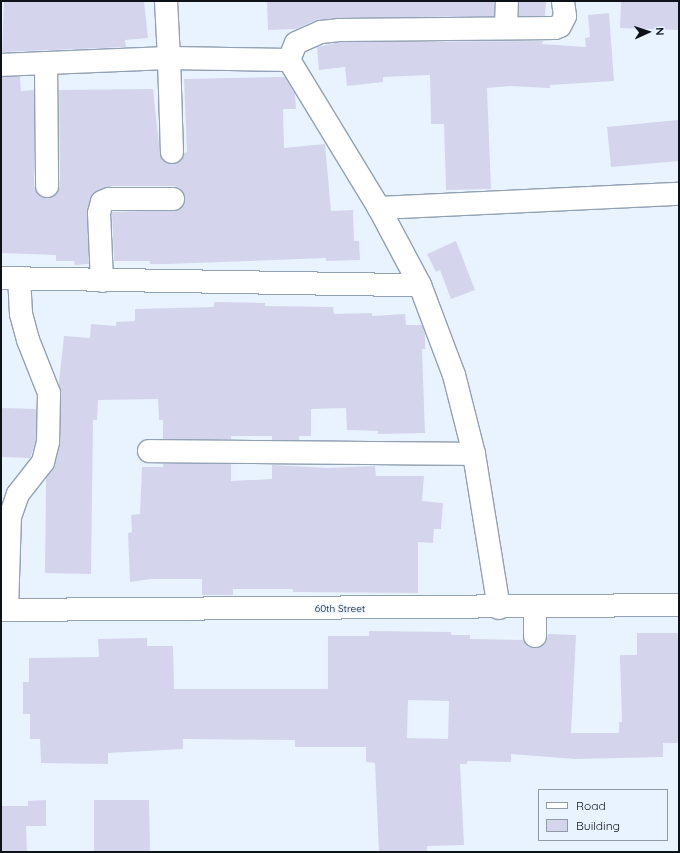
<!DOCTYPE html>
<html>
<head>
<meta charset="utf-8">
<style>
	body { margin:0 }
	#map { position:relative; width:680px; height:853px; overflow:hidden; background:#e9f3ff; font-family:Quicksand,sans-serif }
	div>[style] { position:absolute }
	.building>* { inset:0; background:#d4d5ec }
	.roads { filter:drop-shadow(1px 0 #92a1b3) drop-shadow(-1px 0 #92a1b3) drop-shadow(0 1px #92a1b3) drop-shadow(0 -1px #92a1b3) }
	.minor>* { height:22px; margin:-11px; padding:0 11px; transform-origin:11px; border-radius:11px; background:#fff }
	span { translate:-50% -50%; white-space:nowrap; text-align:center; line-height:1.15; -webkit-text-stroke:3px #e9f3ff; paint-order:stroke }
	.street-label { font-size:10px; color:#0e131a }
	.frame { position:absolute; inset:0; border:2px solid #0e131a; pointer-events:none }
	.legend { position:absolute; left:538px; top:789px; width:130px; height:52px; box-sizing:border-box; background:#e9f3ff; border:1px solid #9199a3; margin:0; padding:5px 7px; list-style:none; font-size:12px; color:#0e131a }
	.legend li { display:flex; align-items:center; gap:8px; height:20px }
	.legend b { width:20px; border:1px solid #9199a3 }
	.north { position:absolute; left:628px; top:12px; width:40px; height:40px; -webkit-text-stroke:3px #e9f3ff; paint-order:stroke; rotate:87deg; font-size:11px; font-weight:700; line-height:16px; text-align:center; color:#0e131a }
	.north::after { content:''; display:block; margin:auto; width:14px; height:18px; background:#0e131a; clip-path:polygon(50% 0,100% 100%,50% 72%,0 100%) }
</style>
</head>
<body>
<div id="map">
	<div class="building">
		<i style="clip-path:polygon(144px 1px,148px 38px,125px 40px,126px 47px,2px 52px,4px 2px)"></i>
		<i style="clip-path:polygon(267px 1px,494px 1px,494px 16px,339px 18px,316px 20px,296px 29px,268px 30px)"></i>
		<i style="clip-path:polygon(519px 1px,546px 1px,545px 16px,519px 16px)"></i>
		<i style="clip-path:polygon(621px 1px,679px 1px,679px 30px,620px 28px)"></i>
		<i style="clip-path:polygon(609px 13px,614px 81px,550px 85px,550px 88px,510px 86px,487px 88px,491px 189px,446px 190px,444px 124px,431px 124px,430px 75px,383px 77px,383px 82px,347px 86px,345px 67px,319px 70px,317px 47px,340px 42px,543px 41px,542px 44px,586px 47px,585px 38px,590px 37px,588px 15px)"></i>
		<i style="clip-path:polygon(1px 77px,20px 77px,21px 91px,34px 90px,34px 186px,41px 197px,47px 198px,58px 192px,60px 186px,59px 90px,153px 89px,160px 154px,166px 163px,173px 164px,179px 162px,184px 153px,187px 152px,184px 79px,285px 77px,295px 94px,296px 109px,283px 109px,284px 148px,325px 144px,331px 211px,353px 210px,354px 241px,359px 241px,360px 260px,326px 261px,326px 258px,166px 264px,150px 264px,150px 261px,114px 261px,112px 212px,179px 210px,185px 199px,180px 188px,173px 186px,109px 186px,93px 194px,87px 213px,89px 264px,75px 265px,74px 261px,56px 261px,56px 255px,1px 253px)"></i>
		<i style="clip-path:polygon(678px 120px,679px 161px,611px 167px,607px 127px)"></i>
		<i style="clip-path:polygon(456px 241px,475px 290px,451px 299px,440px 270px,436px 272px,427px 254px)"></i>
		<i style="clip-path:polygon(214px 302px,265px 303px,265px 306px,333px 307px,334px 314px,372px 313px,372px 316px,405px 314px,406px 325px,422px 325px,425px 333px,425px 349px,422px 349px,425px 433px,378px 434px,378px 431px,347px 430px,346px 408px,311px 409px,311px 436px,299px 436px,299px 440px,272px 440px,272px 436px,231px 436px,231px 439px,163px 439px,163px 420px,159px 420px,158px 399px,98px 400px,97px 420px,93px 420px,91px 574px,45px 573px,46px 478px,55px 465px,60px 442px,59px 382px,64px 336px,90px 338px,91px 324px,116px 326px,116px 322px,135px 321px,135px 309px,214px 307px)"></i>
		<i style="clip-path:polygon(1px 408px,36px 409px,36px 440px,30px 458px,1px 457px)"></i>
		<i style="clip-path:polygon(163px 464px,231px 464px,231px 481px,272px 479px,272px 465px,328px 468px,375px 466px,376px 476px,424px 476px,422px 501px,443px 503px,441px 529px,434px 529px,433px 543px,418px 542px,418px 593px,293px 592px,293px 589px,233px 589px,233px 595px,202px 595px,202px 579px,151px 579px,130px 582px,128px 533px,132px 532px,131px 515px,140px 514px,142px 467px,163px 467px)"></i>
		<i style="clip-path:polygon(evenodd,369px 631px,451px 632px,451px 635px,470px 635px,470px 639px,524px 640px,528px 647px,535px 648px,546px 643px,548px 634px,576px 635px,571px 733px,619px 733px,619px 722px,622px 722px,620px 655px,637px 655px,637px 633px,679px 633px,678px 743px,663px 743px,663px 757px,575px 759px,511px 754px,511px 762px,467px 761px,467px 764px,460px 764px,464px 845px,427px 846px,427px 852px,379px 852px,375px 763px,366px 762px,366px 747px,295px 747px,295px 740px,183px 739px,183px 749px,108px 753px,108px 764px,41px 763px,40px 739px,30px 739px,30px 714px,23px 714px,23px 682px,29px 682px,29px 658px,99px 657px,98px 639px,147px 638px,147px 646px,173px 646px,174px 689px,328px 689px,328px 636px,369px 636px,369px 631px,408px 700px,449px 701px,448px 739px,407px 738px,408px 700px)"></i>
		<i style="clip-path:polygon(46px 800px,46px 826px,26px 826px,27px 852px,1px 852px,1px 806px,28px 806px,28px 801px)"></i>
		<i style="clip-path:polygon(94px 800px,149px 800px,150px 852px,94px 852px)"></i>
	</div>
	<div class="roads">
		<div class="minor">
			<i style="left:166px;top:1px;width:57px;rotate:87deg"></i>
			<i style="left:169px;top:58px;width:120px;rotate:1deg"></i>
			<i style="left:289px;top:60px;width:173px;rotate:58.7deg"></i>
			<i style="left:379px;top:208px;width:300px;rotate:-2.7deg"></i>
			<i style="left:506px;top:27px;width:26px;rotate:-88deg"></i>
			<i style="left:289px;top:60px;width:18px;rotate:-68deg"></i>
			<i style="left:296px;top:43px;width:27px;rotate:-24deg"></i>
			<i style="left:321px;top:32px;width:18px;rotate:-6deg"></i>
			<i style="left:339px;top:30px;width:216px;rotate:-0.5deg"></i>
			<i style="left:555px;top:28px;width:5px;rotate:-22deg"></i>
			<i style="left:560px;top:26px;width:11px;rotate:-63deg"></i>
			<i style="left:565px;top:16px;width:15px;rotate:-98deg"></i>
			<i style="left:46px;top:63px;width:123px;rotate:89.5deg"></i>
			<i style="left:1px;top:65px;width:168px;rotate:-2.4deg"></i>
			<i style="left:169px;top:58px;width:94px;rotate:88.2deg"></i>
			<i style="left:379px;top:208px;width:87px;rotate:62deg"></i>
			<i style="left:1px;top:278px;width:419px;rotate:1deg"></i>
			<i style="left:420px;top:285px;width:96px;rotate:69.3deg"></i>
			<i style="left:454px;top:375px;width:81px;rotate:75.8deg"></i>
			<i style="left:474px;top:454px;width:156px;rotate:80.8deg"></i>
			<i style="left:102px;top:281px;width:68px;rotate:-92.5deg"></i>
			<i style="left:99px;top:213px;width:11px;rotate:-75deg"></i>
			<i style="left:102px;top:202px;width:8px;rotate:-23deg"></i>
			<i style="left:109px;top:199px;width:64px"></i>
			<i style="left:149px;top:451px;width:325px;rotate:0.5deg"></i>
			<i style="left:1px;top:610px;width:678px;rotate:-0.42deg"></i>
			<i style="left:7px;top:610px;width:93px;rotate:-88.2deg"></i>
			<i style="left:10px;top:517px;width:24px;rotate:-71deg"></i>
			<i style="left:18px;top:494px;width:41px;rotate:-52deg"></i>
			<i style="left:43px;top:462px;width:21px;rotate:-76deg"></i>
			<i style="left:48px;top:442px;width:49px;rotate:-88.8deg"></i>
			<i style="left:49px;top:393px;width:57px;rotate:-111.6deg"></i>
			<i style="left:28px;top:340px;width:27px;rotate:-105deg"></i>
			<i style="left:21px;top:314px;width:36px;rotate:-93deg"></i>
			<i style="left:535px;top:636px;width:28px;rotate:-90deg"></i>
		</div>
	</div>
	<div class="street-label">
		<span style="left:340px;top:609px">60th Street</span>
	</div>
	<div class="frame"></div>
	<ul class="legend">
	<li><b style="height:5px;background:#fff"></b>Road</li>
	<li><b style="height:11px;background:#d4d5ec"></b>Building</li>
	</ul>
	<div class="north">N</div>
</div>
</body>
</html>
